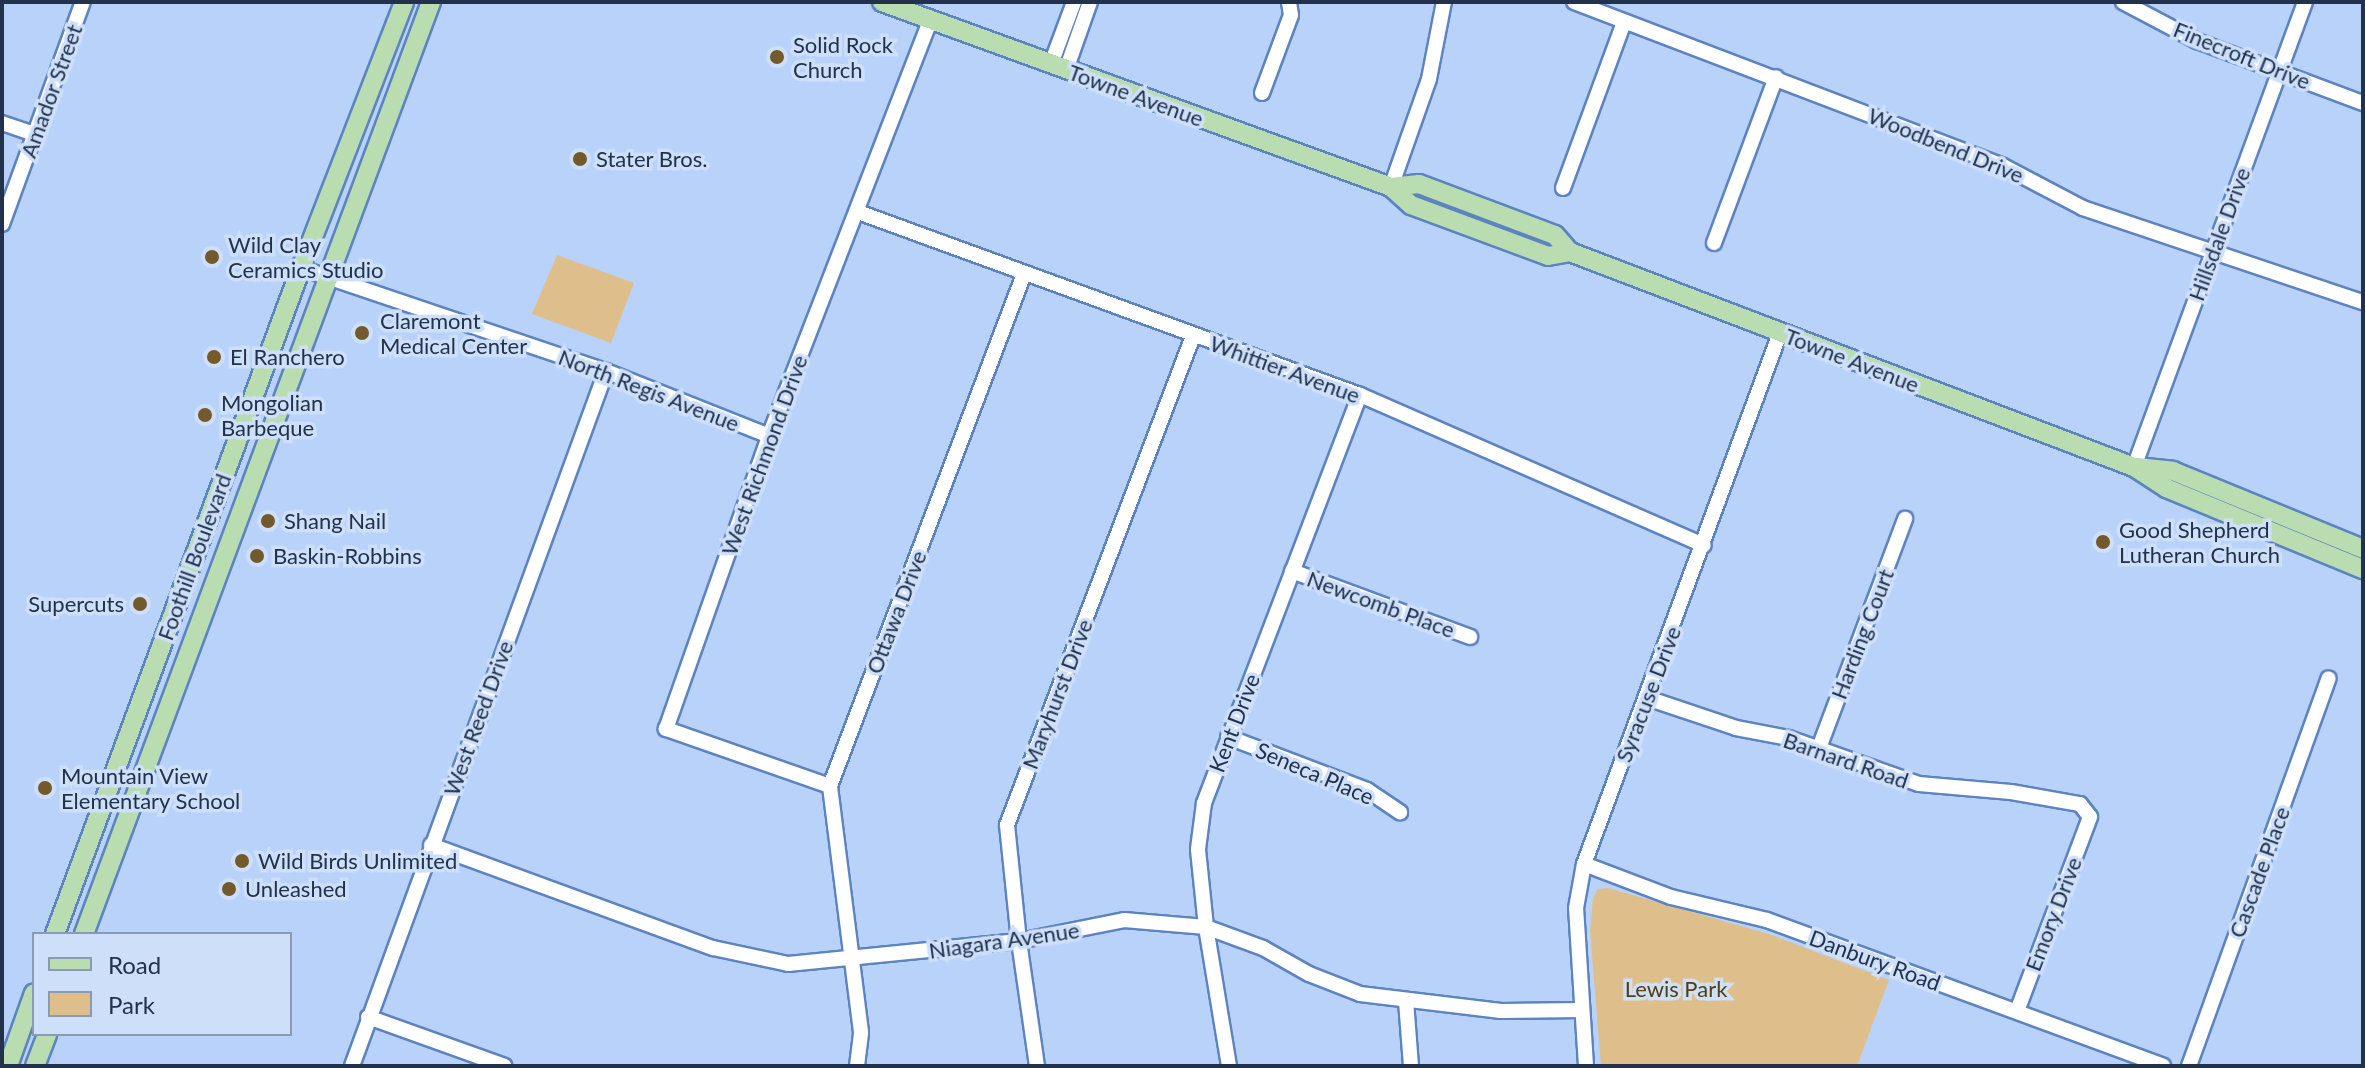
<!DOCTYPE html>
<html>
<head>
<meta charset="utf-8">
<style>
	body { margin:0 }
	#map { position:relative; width:2365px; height:1068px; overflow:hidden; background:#b9d2fa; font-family:Lato,sans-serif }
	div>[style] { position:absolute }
	.green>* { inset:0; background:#debe8a }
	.roads { filter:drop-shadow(2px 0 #5d83c0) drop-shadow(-2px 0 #5d83c0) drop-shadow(0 2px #5d83c0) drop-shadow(0 -2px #5d83c0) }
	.minor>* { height:14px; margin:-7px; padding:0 7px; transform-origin:7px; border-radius:7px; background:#fff }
	.major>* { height:18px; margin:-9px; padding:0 9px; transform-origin:9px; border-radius:9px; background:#b9ddb1 }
	.dots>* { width:22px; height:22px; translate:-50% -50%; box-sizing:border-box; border:4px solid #cedffa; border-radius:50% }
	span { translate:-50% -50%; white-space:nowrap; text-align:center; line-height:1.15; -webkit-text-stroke:7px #cedffa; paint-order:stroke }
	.poi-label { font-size:22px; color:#22324c }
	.left { translate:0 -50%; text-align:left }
	.right { translate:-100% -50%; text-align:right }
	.street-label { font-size:22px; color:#22324c }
	.park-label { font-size:22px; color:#563e0c }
	.frame { position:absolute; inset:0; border:4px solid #22324c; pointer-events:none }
	.legend { position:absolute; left:32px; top:932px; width:260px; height:104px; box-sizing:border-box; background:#cedffa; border:2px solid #899ab4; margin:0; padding:10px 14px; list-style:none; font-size:24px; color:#22324c }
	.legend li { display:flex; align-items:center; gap:16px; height:40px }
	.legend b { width:40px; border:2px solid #899ab4 }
</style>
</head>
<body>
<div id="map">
	<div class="green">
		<i style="clip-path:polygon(557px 255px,634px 283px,611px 343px,532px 314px)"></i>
		<i style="clip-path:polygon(1608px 888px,1769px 934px,1889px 980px,1857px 1066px,1601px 1066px,1590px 930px,1593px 898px,1598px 889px)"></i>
	</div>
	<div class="roads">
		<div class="minor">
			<i style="left:1574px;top:2px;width:459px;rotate:20.9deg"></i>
			<i style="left:2003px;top:166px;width:90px;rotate:27.7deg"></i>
			<i style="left:2083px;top:208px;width:295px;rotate:18.6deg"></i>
			<i style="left:2123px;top:2px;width:84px;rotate:27.8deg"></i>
			<i style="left:2197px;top:41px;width:177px;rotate:20.5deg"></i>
			<i style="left:1051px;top:64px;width:66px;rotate:-69.6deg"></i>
			<i style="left:1066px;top:70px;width:72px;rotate:-70.6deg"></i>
			<i style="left:1262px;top:93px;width:83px;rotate:-69.6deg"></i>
			<i style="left:1291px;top:15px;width:13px;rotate:-99deg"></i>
			<i style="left:2px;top:123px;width:36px;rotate:19deg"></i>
			<i style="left:1391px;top:187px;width:114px;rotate:-70.6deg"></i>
			<i style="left:1429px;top:79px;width:78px;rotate:-79deg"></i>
			<i style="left:1563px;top:188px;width:177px;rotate:-69.8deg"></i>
			<i style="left:858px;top:212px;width:534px;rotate:20.03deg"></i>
			<i style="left:1360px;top:395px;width:375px;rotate:23.6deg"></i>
			<i style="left:2px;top:224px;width:236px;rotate:-70deg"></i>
			<i style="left:1714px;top:243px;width:177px;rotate:-69.5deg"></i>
			<i style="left:301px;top:268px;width:322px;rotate:18.7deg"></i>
			<i style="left:606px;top:371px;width:175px;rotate:21.7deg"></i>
			<i style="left:2134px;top:467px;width:495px;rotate:-69.8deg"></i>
			<i style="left:1292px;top:571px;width:190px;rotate:20.3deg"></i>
			<i style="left:1647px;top:698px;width:94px;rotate:18.6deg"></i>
			<i style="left:1736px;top:728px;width:54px;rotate:10.7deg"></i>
			<i style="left:1789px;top:738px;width:138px;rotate:19.5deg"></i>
			<i style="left:1919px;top:784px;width:92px;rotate:5deg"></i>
			<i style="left:2011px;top:792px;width:70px;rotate:9.9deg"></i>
			<i style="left:2080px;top:804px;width:16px;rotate:52deg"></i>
			<i style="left:2090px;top:817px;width:207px;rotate:110.6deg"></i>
			<i style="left:1228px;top:737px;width:149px;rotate:20.9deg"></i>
			<i style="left:1367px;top:790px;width:40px;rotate:34deg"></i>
			<i style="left:1819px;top:748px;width:245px;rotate:-69.4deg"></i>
			<i style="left:830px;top:786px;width:174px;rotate:-160.8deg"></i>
			<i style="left:666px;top:729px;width:311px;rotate:-70.6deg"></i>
			<i style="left:769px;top:436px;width:446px;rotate:-68.8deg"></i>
			<i style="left:431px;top:845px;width:300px;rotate:20.1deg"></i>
			<i style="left:713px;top:948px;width:77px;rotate:12deg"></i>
			<i style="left:788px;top:964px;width:232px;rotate:-5.7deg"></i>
			<i style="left:1019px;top:941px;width:107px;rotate:-11.3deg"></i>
			<i style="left:1124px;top:920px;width:82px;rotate:4.9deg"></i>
			<i style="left:1206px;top:927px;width:61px;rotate:20.2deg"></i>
			<i style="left:1263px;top:948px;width:53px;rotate:29.5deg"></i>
			<i style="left:1309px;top:974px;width:55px;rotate:21.4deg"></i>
			<i style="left:1360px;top:994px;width:142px;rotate:6.9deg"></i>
			<i style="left:1501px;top:1011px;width:81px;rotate:-0.7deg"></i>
			<i style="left:1584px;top:864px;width:93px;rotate:20.8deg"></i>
			<i style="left:1671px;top:897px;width:99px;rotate:13.5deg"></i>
			<i style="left:1767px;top:920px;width:422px;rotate:20.2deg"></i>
			<i style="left:1406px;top:1001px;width:65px;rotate:85.6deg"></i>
			<i style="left:368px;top:1017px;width:145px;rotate:19.7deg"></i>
			<i style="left:352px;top:1066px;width:740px;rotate:-69.92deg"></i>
			<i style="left:857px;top:1066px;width:34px;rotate:-83deg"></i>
			<i style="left:861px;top:1032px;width:248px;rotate:-97.2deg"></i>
			<i style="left:830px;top:786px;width:548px;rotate:-69.25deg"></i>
			<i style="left:1037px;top:1066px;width:126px;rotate:-98.2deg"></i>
			<i style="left:1019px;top:941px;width:117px;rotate:-95.9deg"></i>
			<i style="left:1007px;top:825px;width:523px;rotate:-69.17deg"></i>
			<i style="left:1229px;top:1066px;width:141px;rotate:-99.4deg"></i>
			<i style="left:1206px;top:927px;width:78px;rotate:-95.9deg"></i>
			<i style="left:1198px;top:849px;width:46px;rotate:-82.6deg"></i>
			<i style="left:1204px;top:803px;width:437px;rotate:-69.1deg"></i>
			<i style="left:1586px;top:1066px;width:158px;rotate:-93.6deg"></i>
			<i style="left:1576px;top:908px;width:45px;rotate:-79.7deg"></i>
			<i style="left:1584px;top:864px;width:566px;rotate:-69.74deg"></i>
			<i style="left:2189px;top:1066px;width:412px;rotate:-70.2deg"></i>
		</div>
		<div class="major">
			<i style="left:882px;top:2px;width:542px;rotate:19.97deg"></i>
			<i style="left:1391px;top:187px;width:27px;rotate:42deg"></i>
			<i style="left:1411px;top:205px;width:146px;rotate:20.4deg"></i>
			<i style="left:1548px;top:256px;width:22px;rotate:-10deg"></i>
			<i style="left:1391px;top:187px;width:28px;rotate:-6deg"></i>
			<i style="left:1419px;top:184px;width:145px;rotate:20.6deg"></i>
			<i style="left:1555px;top:235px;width:23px;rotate:49deg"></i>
			<i style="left:1570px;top:252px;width:604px;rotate:20.87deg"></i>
			<i style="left:2134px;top:467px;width:38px;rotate:33deg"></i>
			<i style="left:2166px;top:488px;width:213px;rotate:22.4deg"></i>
			<i style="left:2137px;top:467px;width:36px;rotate:6deg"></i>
			<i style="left:2173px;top:471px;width:205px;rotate:22.3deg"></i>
			<i style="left:55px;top:934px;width:710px;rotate:-69.73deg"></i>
			<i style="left:301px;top:268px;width:285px;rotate:-68.8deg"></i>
			<i style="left:84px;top:934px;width:995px;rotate:-69.58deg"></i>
			<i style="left:8px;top:1066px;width:77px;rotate:-70.4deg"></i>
			<i style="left:35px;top:1066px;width:34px;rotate:-69deg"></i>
		</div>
	</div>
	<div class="dots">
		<i style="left:777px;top:57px;background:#73592b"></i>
		<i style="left:580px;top:159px;background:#73592b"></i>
		<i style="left:212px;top:257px;background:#73592b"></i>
		<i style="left:362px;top:333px;background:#73592b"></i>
		<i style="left:214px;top:357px;background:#73592b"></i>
		<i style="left:205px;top:415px;background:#73592b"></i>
		<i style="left:268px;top:521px;background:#73592b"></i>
		<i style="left:2103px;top:542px;background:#73592b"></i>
		<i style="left:257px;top:556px;background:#73592b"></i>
		<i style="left:140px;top:604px;background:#73592b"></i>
		<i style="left:45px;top:788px;background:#73592b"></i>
		<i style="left:242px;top:861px;background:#73592b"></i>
		<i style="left:229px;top:889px;background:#73592b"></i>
	</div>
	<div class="poi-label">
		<span class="left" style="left:793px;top:57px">Solid Rock<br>Church</span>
		<span class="left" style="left:596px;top:159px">Stater Bros.</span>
		<span class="left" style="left:228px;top:257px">Wild Clay<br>Ceramics Studio</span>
		<span class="left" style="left:380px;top:333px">Claremont<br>Medical Center</span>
		<span class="left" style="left:230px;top:357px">El Ranchero</span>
		<span class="left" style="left:221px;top:415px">Mongolian<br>Barbeque</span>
		<span class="left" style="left:284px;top:521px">Shang Nail</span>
		<span class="left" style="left:2119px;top:542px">Good Shepherd<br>Lutheran Church</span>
		<span class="left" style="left:273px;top:556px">Baskin-Robbins</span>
		<span class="right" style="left:124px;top:604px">Supercuts</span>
		<span class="left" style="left:61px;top:788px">Mountain View<br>Elementary School</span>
		<span class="left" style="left:258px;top:861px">Wild Birds Unlimited</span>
		<span class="left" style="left:245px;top:889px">Unleashed</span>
	</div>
	<div class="street-label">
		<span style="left:2242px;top:55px;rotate:22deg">Finecroft Drive</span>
		<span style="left:51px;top:91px;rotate:-70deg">Amador Street</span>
		<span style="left:1136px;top:95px;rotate:20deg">Towne Avenue</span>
		<span style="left:1946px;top:145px;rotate:22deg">Woodbend Drive</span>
		<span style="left:2219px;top:234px;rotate:-70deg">Hillsdale Drive</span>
		<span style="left:1852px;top:360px;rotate:21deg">Towne Avenue</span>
		<span style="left:1285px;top:369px;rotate:20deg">Whittier Avenue</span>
		<span style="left:649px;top:390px;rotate:21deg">North Regis Avenue</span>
		<span style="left:764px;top:455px;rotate:-70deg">West Richmond Drive</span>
		<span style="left:194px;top:557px;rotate:-70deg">Foothill Boulevard</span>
		<span style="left:1381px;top:604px;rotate:20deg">Newcomb Place</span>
		<span style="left:896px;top:612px;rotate:-69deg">Ottawa Drive</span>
		<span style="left:1862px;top:634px;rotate:-69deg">Harding Court</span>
		<span style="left:1057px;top:694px;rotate:-69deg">Maryhurst Drive</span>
		<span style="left:1648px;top:694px;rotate:-69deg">Syracuse Drive</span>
		<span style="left:478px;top:718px;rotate:-70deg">West Reed Drive</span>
		<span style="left:1234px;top:723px;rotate:-69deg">Kent Drive</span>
		<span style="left:1846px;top:760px;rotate:19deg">Barnard Road</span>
		<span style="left:1315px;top:773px;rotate:23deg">Seneca Place</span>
		<span style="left:2259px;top:872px;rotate:-70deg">Cascade Place</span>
		<span style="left:2053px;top:914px;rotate:-69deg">Emory Drive</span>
		<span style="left:1004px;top:940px;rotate:-8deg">Niagara Avenue</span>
		<span style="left:1875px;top:960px;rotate:20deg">Danbury Road</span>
	</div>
	<div class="park-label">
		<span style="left:1676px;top:989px">Lewis Park</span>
	</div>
	<div class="frame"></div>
	<ul class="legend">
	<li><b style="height:10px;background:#b9ddb1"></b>Road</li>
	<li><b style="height:22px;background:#debe8a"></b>Park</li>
	</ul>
</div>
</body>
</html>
